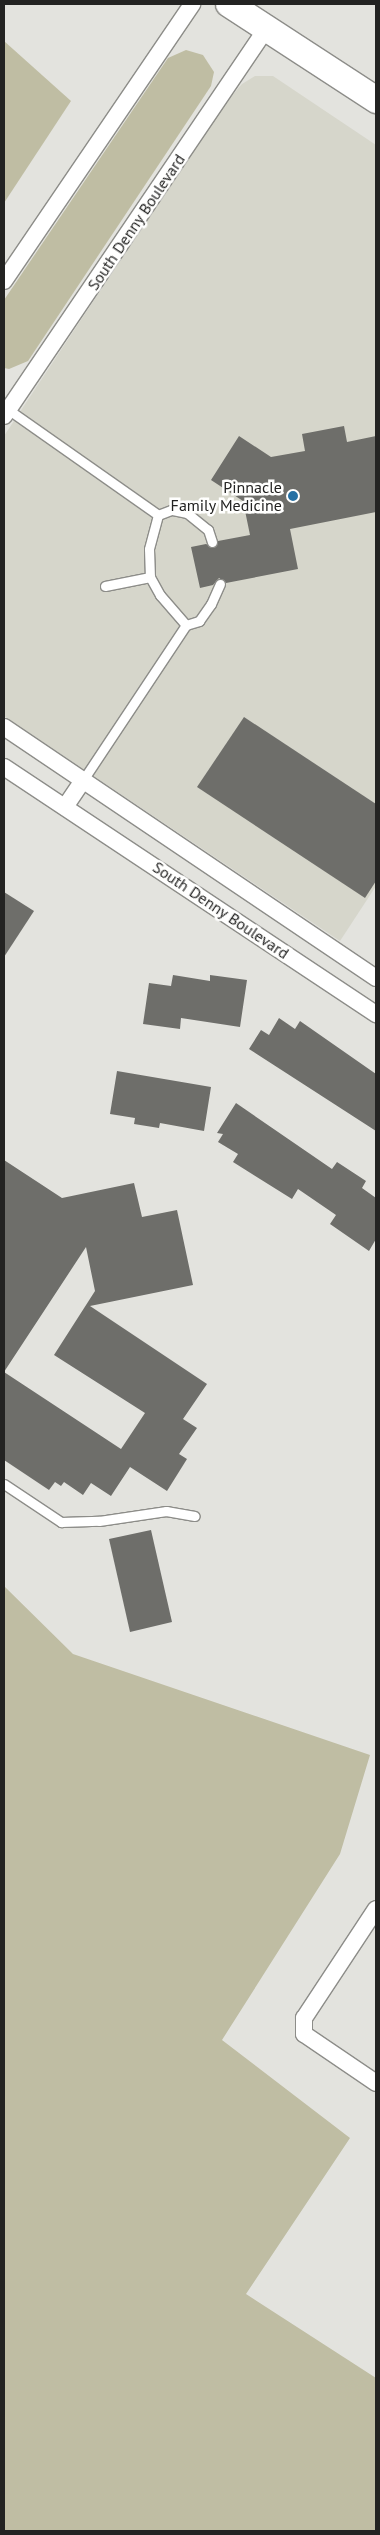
<!DOCTYPE html>
<html>
<head>
<meta charset="utf-8">
<style>
	body { margin:0 }
	#map { position:relative; width:380px; height:2535px; overflow:hidden; background:#e3e3de; font-family:"PT Sans",sans-serif }
	div>[style] { position:absolute }
	.built>* { inset:0; background:#d6d6cb }
	.green>* { inset:0; background:#bfbda3 }
	.building>* { inset:0; background:#6e6e6a }
	.roads { filter:drop-shadow(1px 0 #8d8d89) drop-shadow(-1px 0 #8d8d89) drop-shadow(0 1px #8d8d89) drop-shadow(0 -1px #8d8d89) }
	.lane>* { height:9px; margin:-4.5px; padding:0 4.5px; transform-origin:4.5px; border-radius:4.5px; background:#fff }
	.street>* { height:16px; margin:-8px; padding:0 8px; transform-origin:8px; border-radius:8px; background:#fff }
	.primary>* { height:26px; margin:-13px; padding:0 13px; transform-origin:13px; border-radius:13px; background:#fff }
	.dots>* { width:14px; height:14px; translate:-50% -50%; box-sizing:border-box; border:2px solid #fffffe; border-radius:50% }
	span { translate:-50% -50%; white-space:nowrap; text-align:center; line-height:1.15; -webkit-text-stroke:5px #fffffe; paint-order:stroke }
	.street-label { font-size:16px; color:#232322 }
	.poi-label { font-size:16px; color:#232322 }
	.right { translate:-100% -50%; text-align:right }
	.frame { position:absolute; inset:0; border:5px solid #232322; pointer-events:none }
</style>
</head>
<body>
<div id="map">
	<div class="built">
		<i style="clip-path:polygon(255px 76px,273px 76px,376px 145px,376px 886px,340px 941px,4px 716px,4px 436px,222px 107px,242px 84px)"></i>
	</div>
	<div class="green">
		<i style="clip-path:polygon(4px 41px,71px 101px,4px 203px)"></i>
		<i style="clip-path:polygon(186px 50px,203px 55px,214px 72px,211px 86px,28px 361px,9px 369px,4px 368px,4px 300px,168px 58px)"></i>
		<i style="clip-path:polygon(4px 1586px,73px 1654px,370px 1755px,340px 1854px,222px 2040px,350px 2138px,246px 2294px,376px 2378px,376px 2531px,4px 2531px)"></i>
	</div>
	<div class="building">
		<i style="clip-path:polygon(344px 426px,347px 442px,376px 436px,376px 512px,290px 529px,298px 569px,226px 583px,219px 578px,213px 585px,200px 588px,191px 547px,206px 544px,214px 548px,218px 541px,250px 535px,243px 501px,211px 480px,239px 436px,271px 457px,305px 451px,302px 434px)"></i>
		<i style="clip-path:polygon(244px 717px,376px 804px,376px 881px,365px 898px,197px 787px)"></i>
		<i style="clip-path:polygon(4px 892px,34px 911px,4px 957px)"></i>
		<i style="clip-path:polygon(173px 975px,210px 981px,210px 975px,247px 980px,240px 1027px,181px 1018px,180px 1029px,143px 1024px,149px 983px,171px 986px)"></i>
		<i style="clip-path:polygon(279px 1018px,295px 1029px,300px 1021px,376px 1074px,376px 1131px,249px 1049px,261px 1030px,269px 1035px)"></i>
		<i style="clip-path:polygon(117px 1071px,211px 1087px,204px 1131px,160px 1123px,159px 1128px,134px 1124px,135px 1118px,110px 1114px)"></i>
		<i style="clip-path:polygon(236px 1103px,332px 1169px,337px 1162px,366px 1181px,362px 1188px,376px 1198px,376px 1239px,369px 1251px,330px 1224px,336px 1215px,298px 1189px,292px 1199px,233px 1162px,238px 1154px,218px 1142px,223px 1134px,217px 1133px)"></i>
		<i style="clip-path:polygon(4px 1160px,62px 1198px,134px 1183px,142px 1217px,177px 1210px,193px 1285px,90px 1306px,207px 1384px,183px 1419px,197px 1428px,179px 1454px,187px 1459px,167px 1491px,130px 1467px,111px 1496px,91px 1483px,83px 1495px,64px 1482px,61px 1486px,55px 1482px,49px 1490px,4px 1460px,4px 1372px,121px 1449px,145px 1413px,54px 1355px,95px 1291px,86px 1247px,4px 1372px)"></i>
		<i style="clip-path:polygon(151px 1530px,172px 1622px,130px 1632px,109px 1539px)"></i>
	</div>
	<div class="roads">
		<div class="lane">
			<i style="left:6px;top:408px;width:186px;rotate:35.1deg"></i>
			<i style="left:212px;top:542px;width:13px;rotate:-108deg"></i>
			<i style="left:208px;top:530px;width:27px;rotate:-141deg"></i>
			<i style="left:187px;top:513px;width:16px;rotate:-169deg"></i>
			<i style="left:171px;top:510px;width:14px;rotate:159deg"></i>
			<i style="left:158px;top:515px;width:35px;rotate:105deg"></i>
			<i style="left:149px;top:549px;width:28px;rotate:88deg"></i>
			<i style="left:150px;top:577px;width:21px;rotate:61deg"></i>
			<i style="left:160px;top:595px;width:40px;rotate:49deg"></i>
			<i style="left:186px;top:625px;width:14px;rotate:-17deg"></i>
			<i style="left:199px;top:621px;width:21px;rotate:-55deg"></i>
			<i style="left:211px;top:604px;width:22px;rotate:-66deg"></i>
			<i style="left:105px;top:586px;width:46px;rotate:-11.3deg"></i>
			<i style="left:83px;top:780px;width:186px;rotate:-56.4deg"></i>
			<i style="left:4px;top:1484px;width:69px;rotate:33.7deg"></i>
			<i style="left:61px;top:1522px;width:38px;rotate:-2deg"></i>
			<i style="left:99px;top:1521px;width:68px;rotate:-8.5deg"></i>
			<i style="left:166px;top:1511px;width:29px;rotate:10deg"></i>
		</div>
		<div class="street">
			<i style="left:4px;top:281px;width:335px;rotate:-55.8deg"></i>
			<i style="left:4px;top:416px;width:469px;rotate:-55.9deg"></i>
			<i style="left:4px;top:727px;width:449px;rotate:34deg"></i>
			<i style="left:4px;top:767px;width:447px;rotate:33.6deg"></i>
			<i style="left:65px;top:807px;width:32px;rotate:-56deg"></i>
			<i style="left:376px;top:1909px;width:131px;rotate:123.4deg"></i>
			<i style="left:304px;top:2018px;width:16px;rotate:90deg"></i>
			<i style="left:304px;top:2034px;width:87px;rotate:34.2deg"></i>
		</div>
		<div class="primary">
			<i style="left:229px;top:4px;width:176px;rotate:33.1deg"></i>
		</div>
	</div>
	<div class="dots">
		<i style="left:293px;top:496px;background:#2771a4"></i>
	</div>
	<div class="street-label">
		<span style="left:136px;top:222px;rotate:-56deg">South Denny Boulevard</span>
		<span style="left:221px;top:910px;rotate:34deg">South Denny Boulevard</span>
	</div>
	<div class="poi-label">
		<span class="right" style="left:282px;top:496px">Pinnacle<br>Family Medicine</span>
	</div>
	<div class="frame"></div>
</div>
</body>
</html>
